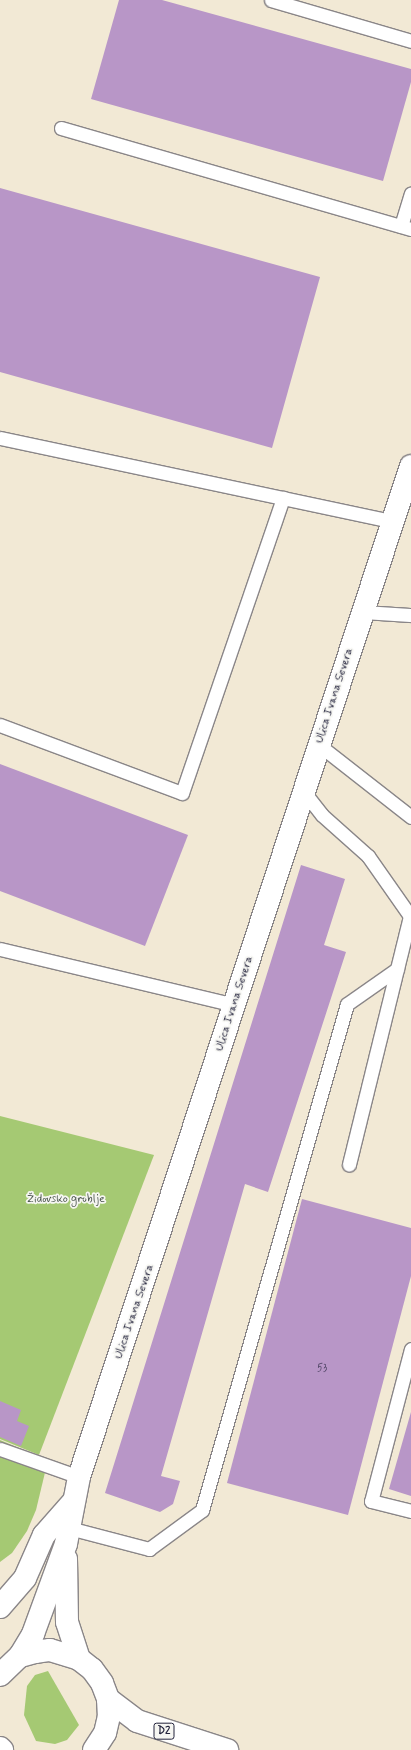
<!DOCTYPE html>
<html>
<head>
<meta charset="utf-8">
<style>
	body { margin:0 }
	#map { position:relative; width:411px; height:1750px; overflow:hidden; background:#f2e9d5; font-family:Mynerve,sans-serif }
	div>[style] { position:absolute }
	.green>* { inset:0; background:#a5c973 }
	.building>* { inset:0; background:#b896c7 }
	.roads { filter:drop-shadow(1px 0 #8a8688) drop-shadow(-1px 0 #8a8688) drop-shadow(0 1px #8a8688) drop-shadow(0 -1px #8a8688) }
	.lane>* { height:13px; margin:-6.5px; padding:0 6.5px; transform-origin:6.5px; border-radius:6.5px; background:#fff }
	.street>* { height:22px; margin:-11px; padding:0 11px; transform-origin:11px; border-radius:11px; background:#fff }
	.primary>* { height:22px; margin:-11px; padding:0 11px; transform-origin:11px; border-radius:11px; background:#fff }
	span { translate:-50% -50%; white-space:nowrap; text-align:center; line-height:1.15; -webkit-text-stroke:3.5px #f6f6f2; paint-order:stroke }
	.number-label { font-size:10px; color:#483f5e }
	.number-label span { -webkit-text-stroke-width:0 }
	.shield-label span { padding:1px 3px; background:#f6f6f2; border:1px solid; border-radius:3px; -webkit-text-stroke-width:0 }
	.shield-label { font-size:11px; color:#22223b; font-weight:700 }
	.street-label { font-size:12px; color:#22223b }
	.park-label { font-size:12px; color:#49544c }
</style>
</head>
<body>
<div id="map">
	<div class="green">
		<i style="clip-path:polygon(0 1116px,154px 1155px,39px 1455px,0 1439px)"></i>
		<i style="clip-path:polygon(0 1440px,48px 1460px,36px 1510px,27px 1531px,12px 1553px,0 1562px)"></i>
		<i style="clip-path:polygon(48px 1671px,79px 1725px,67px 1740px,55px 1744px,36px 1741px,24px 1715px,27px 1686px,35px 1675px)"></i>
	</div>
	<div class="building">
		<i style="clip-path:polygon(119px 0,162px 0,411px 69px,411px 82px,383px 181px,91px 99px)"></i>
		<i style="clip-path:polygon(0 188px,320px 277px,272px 448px,0 372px)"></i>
		<i style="clip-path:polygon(0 764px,188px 835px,145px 946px,0 891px)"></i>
		<i style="clip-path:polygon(301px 865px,345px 879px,324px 945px,346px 952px,268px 1192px,245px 1184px,161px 1476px,180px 1481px,173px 1504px,160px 1512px,105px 1493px)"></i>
		<i style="clip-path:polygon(302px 1199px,411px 1228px,411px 1276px,348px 1515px,227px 1483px)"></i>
		<i style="clip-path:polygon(0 1401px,21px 1410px,17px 1421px,29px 1426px,21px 1446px,0 1437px)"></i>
		<i style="clip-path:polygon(411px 1412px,411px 1496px,389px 1489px)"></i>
	</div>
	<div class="roads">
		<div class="lane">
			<i style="left:271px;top:0;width:146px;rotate:16.3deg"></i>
			<i style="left:61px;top:128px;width:364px;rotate:16.1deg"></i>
			<i style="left:401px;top:226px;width:34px;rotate:-73deg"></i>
			<i style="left:0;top:438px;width:401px;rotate:12deg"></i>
			<i style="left:362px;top:612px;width:49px;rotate:3.5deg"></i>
			<i style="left:0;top:725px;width:194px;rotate:20.5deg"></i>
			<i style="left:182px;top:793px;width:312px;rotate:-71.1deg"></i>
			<i style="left:319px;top:745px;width:117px;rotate:38deg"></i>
			<i style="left:304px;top:792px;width:29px;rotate:52deg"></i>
			<i style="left:322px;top:815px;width:62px;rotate:41.7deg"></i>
			<i style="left:368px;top:856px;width:73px;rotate:55deg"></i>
			<i style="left:410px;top:916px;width:256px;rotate:103.8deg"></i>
			<i style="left:0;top:949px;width:242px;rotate:13.4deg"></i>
			<i style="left:411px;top:1349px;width:157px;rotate:104.7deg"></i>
			<i style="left:371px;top:1501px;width:41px;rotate:14deg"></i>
			<i style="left:0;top:1449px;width:84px;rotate:19.5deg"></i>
			<i style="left:69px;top:1528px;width:83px;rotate:14.7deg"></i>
			<i style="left:149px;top:1549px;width:66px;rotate:-36.3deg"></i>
			<i style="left:202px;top:1510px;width:526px;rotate:-74.01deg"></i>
			<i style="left:347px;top:1004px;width:61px;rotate:-35deg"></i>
		</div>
		<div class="street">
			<i style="left:66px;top:1559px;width:63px;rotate:89.1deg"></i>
			<i style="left:67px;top:1622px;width:39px;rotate:72deg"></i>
			<i style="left:20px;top:1656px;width:26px;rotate:-59deg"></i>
			<i style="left:33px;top:1634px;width:96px;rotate:-69.9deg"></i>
			<i style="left:66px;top:1544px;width:68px;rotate:-79deg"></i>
			<i style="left:79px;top:1477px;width:1064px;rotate:-71.82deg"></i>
		</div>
		<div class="primary">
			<i style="left:0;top:1607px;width:38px;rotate:-49deg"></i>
			<i style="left:25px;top:1578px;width:47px;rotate:-66.2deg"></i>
			<i style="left:44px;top:1535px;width:44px;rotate:-48.7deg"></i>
			<i style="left:0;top:1675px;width:28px;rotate:-44deg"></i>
			<i style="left:20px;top:1656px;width:16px;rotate:-15deg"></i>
			<i style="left:35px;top:1652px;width:15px;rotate:-8deg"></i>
			<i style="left:50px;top:1650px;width:30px;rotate:17deg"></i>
			<i style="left:79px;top:1659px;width:16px;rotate:38deg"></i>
			<i style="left:92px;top:1669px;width:17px;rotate:54deg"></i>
			<i style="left:102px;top:1683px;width:17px;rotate:69deg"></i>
			<i style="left:108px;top:1699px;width:17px;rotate:87deg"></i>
			<i style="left:109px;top:1716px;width:17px;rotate:103deg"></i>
			<i style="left:105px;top:1733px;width:20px;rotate:123deg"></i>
			<i style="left:108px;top:1699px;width:36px;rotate:37deg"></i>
			<i style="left:137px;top:1721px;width:95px;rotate:17.9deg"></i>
			<i style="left:0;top:1748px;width:3px;rotate:45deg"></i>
		</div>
	</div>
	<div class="number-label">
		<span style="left:322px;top:1369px">53</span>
	</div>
	<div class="shield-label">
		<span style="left:164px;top:1731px">D2</span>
	</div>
	<div class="street-label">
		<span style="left:335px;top:696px;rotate:-72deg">Ulica Ivana Severa</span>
		<span style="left:235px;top:1004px;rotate:-72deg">Ulica Ivana Severa</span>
		<span style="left:135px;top:1312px;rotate:-71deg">Ulica Ivana Severa</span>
	</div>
	<div class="park-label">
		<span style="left:66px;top:1200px">Židovsko groblje</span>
	</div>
</div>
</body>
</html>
